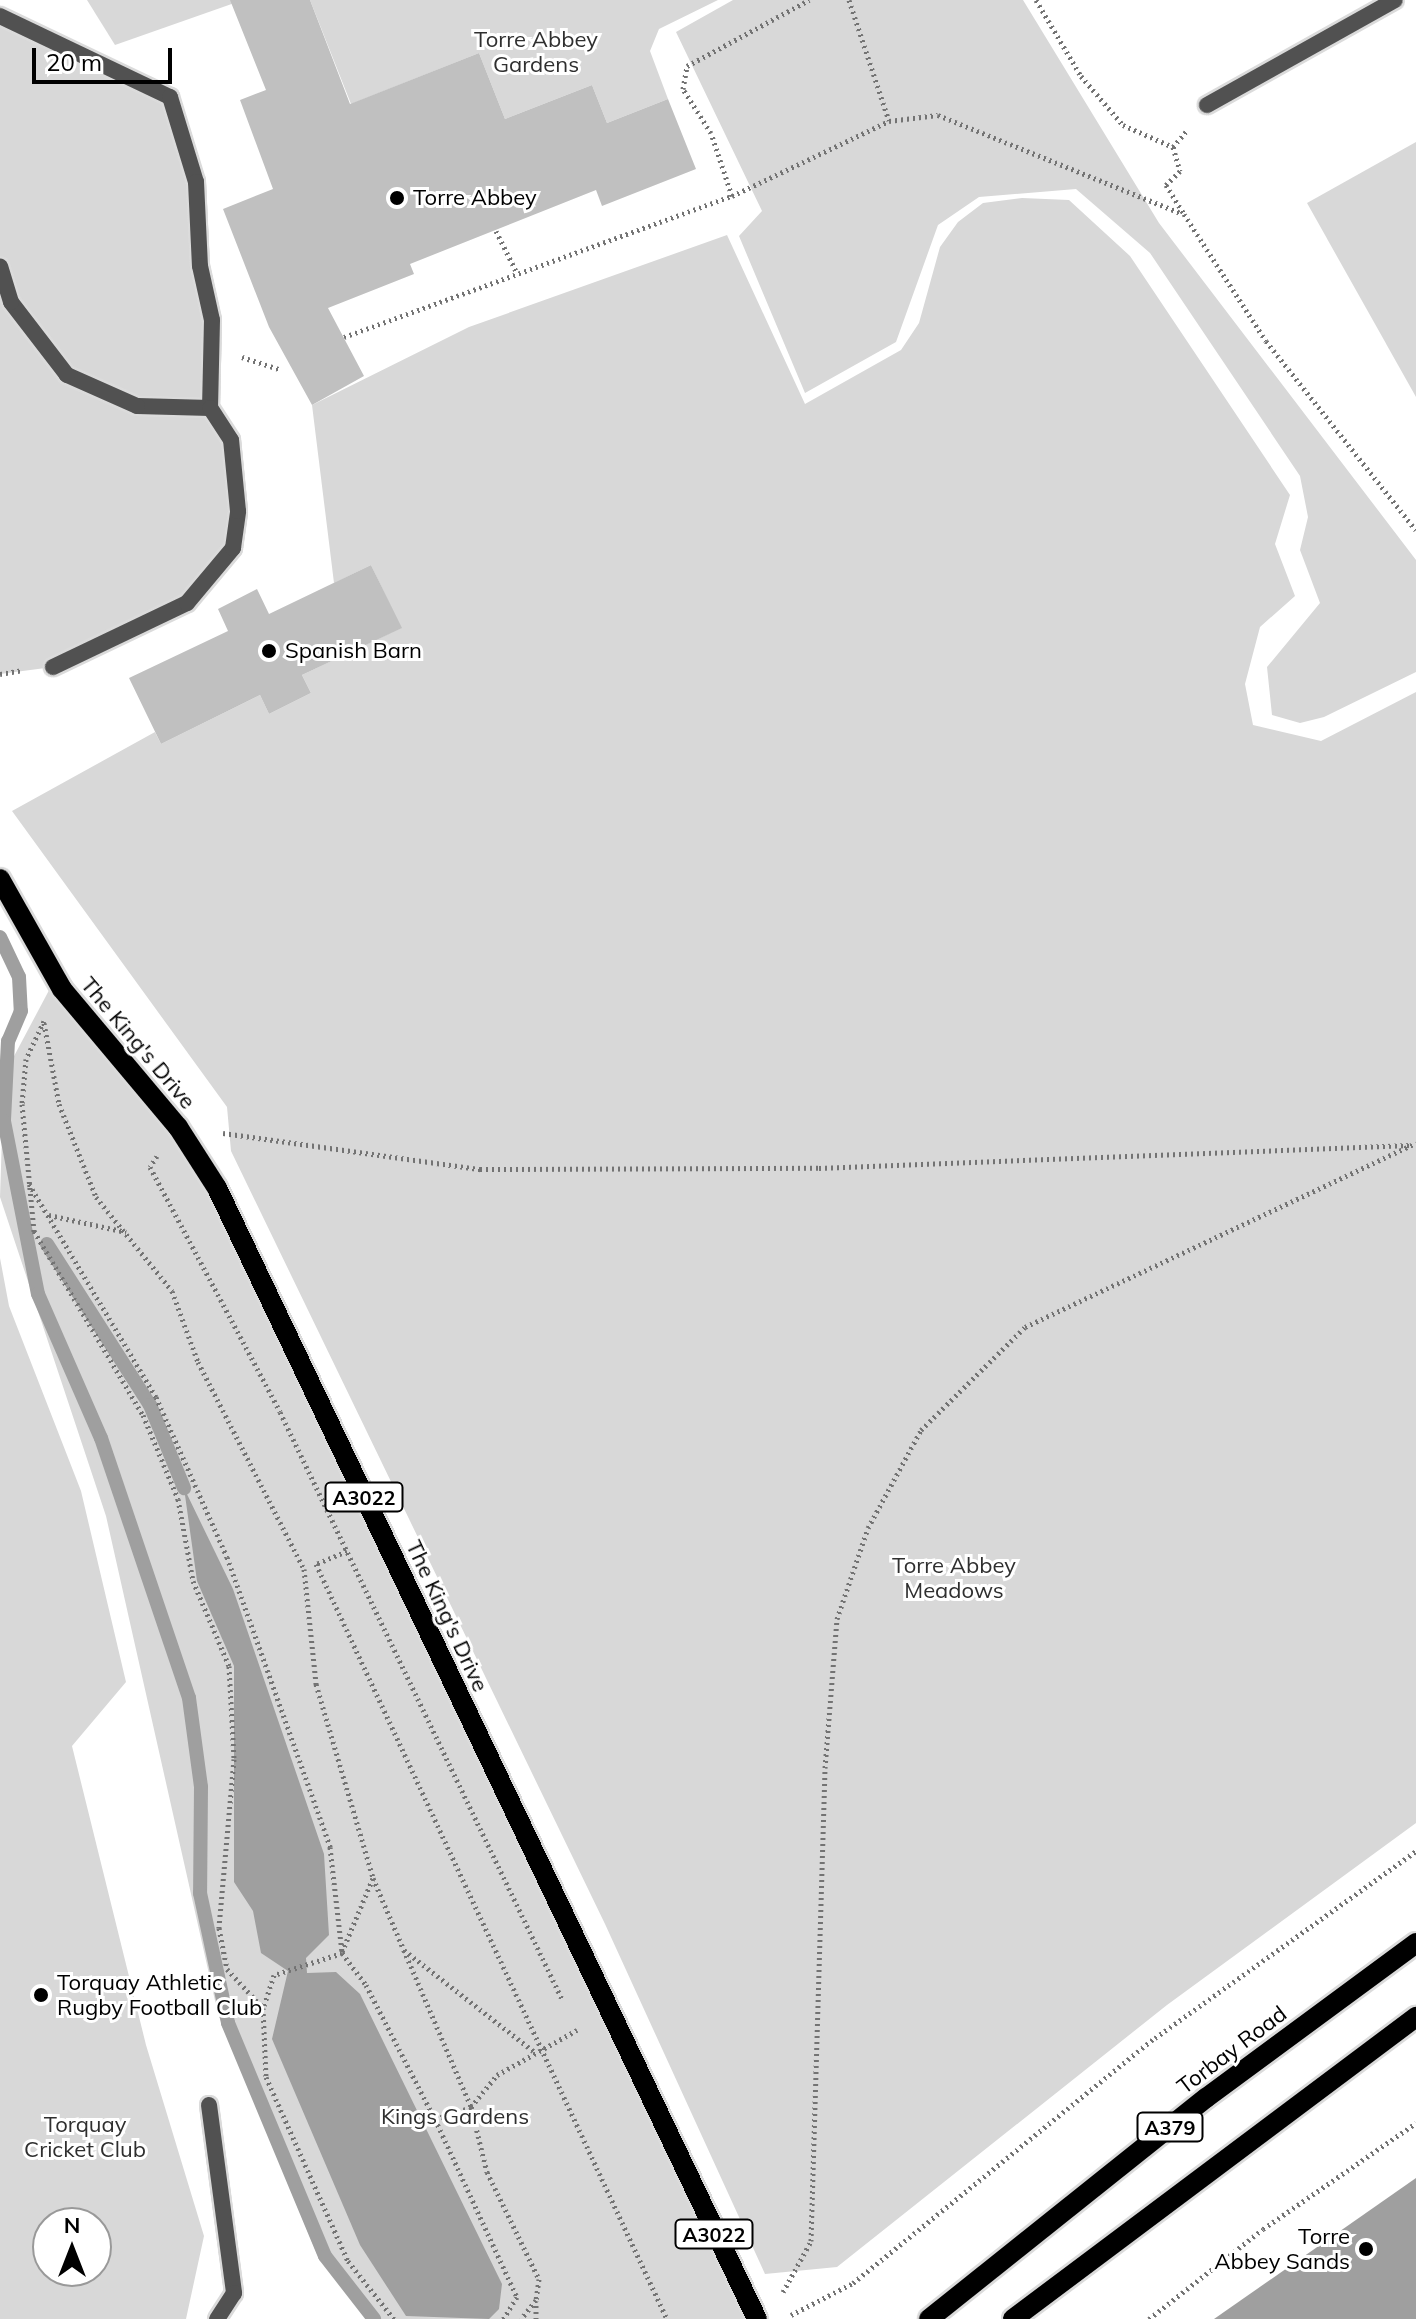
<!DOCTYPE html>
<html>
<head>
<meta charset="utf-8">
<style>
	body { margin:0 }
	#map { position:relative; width:1416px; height:2319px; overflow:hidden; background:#fff; font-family:Mulish,sans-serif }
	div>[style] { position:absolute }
	.green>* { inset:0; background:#d8d8d8 }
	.water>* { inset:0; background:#9f9f9f }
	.stream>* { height:14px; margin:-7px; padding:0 7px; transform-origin:7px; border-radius:7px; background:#9f9f9f }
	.building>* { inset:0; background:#c0c0c0 }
	.path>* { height:5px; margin-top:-2.5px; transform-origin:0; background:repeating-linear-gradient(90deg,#737373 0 2px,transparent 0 6px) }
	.roads { filter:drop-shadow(2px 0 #dbdbdb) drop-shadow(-2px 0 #dbdbdb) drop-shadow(0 2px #dbdbdb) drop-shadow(0 -2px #dbdbdb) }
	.service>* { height:16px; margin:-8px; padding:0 8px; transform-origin:8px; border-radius:8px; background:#515151 }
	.primary>* { height:20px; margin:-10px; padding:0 10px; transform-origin:10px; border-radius:10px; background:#000 }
	.dots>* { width:22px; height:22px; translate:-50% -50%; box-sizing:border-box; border:4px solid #fff; border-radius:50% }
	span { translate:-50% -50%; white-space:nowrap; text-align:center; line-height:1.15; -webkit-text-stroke:6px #fff; paint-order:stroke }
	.shield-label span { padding:2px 6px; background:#fff; border:2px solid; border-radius:6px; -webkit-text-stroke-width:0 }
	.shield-label { font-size:20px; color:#000; font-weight:700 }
	.park-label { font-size:22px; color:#2f2f2f }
	.poi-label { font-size:22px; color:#000 }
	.left { translate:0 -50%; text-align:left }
	.right { translate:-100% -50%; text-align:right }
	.street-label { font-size:22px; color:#000 }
	.north { position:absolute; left:32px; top:2207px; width:80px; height:80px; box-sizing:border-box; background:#fff; border:2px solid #999; border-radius:50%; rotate:0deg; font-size:22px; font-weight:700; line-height:32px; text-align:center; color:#000 }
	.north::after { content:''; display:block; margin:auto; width:28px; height:36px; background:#000; clip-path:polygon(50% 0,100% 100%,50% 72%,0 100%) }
	.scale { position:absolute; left:32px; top:48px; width:140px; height:36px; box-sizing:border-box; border:4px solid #000; border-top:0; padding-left:10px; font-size:24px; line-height:28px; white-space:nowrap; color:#000; -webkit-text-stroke:6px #fff; paint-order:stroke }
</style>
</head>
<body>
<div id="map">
	<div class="green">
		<i style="clip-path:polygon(87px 0,243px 0,115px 45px)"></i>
		<i style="clip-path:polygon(310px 0,718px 0,659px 29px,650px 51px,668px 99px,607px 123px,592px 85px,505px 119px,479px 53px,351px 104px)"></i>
		<i style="clip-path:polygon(733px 0,1023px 0,1159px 223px,1416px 560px,1416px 672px,1324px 717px,1300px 723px,1272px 715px,1267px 667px,1320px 603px,1300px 550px,1308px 517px,1300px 476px,1150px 253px,1076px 189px,979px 197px,938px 225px,896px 342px,805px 393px,739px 236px,762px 211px,676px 32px)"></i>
		<i style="clip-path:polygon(0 16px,170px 97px,185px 133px,212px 320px,210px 408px,231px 440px,233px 548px,187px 603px,53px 667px,0 674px)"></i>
		<i style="clip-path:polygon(1416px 142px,1416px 397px,1307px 203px)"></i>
		<i style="clip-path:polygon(1022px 198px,1069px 200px,1130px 256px,1290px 495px,1275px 544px,1295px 596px,1260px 627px,1245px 684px,1253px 725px,1321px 741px,1416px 692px,1416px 1823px,1167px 2005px,837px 2267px,765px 2274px,605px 1924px,231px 1151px,227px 1107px,12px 811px,155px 732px,161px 744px,260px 695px,269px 714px,311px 693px,302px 675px,401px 628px,371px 565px,334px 583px,312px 405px,469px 327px,727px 235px,805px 404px,901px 350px,919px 323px,940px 247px,958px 222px,983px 203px)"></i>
		<i style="clip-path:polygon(55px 979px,178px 1127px,757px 2319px,371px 2319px,319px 2259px,218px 2014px,106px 1516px,0 1197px,4px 1075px)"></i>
		<i style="clip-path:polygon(evenodd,0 1258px,9px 1306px,81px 1491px,126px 1682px,72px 1746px,146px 2045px,204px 2236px,186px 2319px,0 2319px,0 1258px,48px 2223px,96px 2223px,96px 2271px,48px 2271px,48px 2223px)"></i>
	</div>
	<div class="water">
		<i style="clip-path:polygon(184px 1488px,233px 1589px,324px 1854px,329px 1935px,306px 1958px,307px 1973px,336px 1972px,360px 1994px,502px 2284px,499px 2309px,489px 2319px,406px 2316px,360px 2245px,272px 2039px,288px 1971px,261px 1953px,253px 1911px,234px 1882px,234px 1666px,197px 1581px)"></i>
		<i style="clip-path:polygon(1416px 2178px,1416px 2319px,1214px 2319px)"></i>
	</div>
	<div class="stream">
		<i style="left:0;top:937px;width:44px;rotate:64.6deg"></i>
		<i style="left:19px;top:977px;width:34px;rotate:87deg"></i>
		<i style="left:21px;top:1011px;width:33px;rotate:113deg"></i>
		<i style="left:8px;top:1041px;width:80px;rotate:92.9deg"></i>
		<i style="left:4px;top:1121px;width:176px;rotate:78.9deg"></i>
		<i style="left:38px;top:1294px;width:157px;rotate:66.4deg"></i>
		<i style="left:101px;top:1438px;width:274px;rotate:71.3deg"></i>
		<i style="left:189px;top:1698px;width:90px;rotate:82.3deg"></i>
		<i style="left:201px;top:1787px;width:106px;rotate:90.5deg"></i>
		<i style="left:200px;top:1893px;width:133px;rotate:77.8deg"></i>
		<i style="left:228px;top:2023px;width:252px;rotate:67.4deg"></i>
		<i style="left:325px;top:2256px;width:80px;rotate:52.1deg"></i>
		<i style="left:47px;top:1244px;width:191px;rotate:57.4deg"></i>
		<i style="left:150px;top:1405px;width:90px;rotate:67.7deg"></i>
	</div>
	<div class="building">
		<i style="clip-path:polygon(230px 0,310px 0,350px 104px,479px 53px,505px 119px,592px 85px,607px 123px,668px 99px,696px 169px,602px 206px,596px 190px,410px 264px,414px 274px,328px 308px,364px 376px,312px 405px,269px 327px,223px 209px,273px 189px,240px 100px,266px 90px)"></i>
		<i style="clip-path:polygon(371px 565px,402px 628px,302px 675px,311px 693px,269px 714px,260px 695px,161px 744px,129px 678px,228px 631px,218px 609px,257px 589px,269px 614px)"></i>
	</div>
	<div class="path">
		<i style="left:849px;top:0;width:127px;rotate:71.7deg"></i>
		<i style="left:889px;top:121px;width:49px;rotate:-7deg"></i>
		<i style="left:938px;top:115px;width:264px;rotate:22deg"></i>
		<i style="left:1036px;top:0;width:88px;rotate:59.4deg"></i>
		<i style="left:1081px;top:76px;width:65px;rotate:49.4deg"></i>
		<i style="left:1123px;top:125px;width:55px;rotate:23.7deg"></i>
		<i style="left:1173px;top:147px;width:25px;rotate:74deg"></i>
		<i style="left:1180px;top:171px;width:20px;rotate:135deg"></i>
		<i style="left:1166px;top:185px;width:34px;rotate:58deg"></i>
		<i style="left:1184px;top:214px;width:151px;rotate:57.2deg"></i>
		<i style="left:1266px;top:341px;width:241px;rotate:51.6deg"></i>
		<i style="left:1173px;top:147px;width:23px;rotate:-50deg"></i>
		<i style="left:732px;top:196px;width:174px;rotate:-25.5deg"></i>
		<i style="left:496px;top:231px;width:47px;rotate:63.4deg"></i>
		<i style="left:344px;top:337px;width:413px;rotate:-20deg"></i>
		<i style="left:732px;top:196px;width:66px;rotate:-108.4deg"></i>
		<i style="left:711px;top:133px;width:52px;rotate:-122.5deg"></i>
		<i style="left:683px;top:89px;width:23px;rotate:-80deg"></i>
		<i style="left:687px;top:66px;width:139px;rotate:-28.4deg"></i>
		<i style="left:242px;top:357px;width:39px;rotate:18deg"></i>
		<i style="left:0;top:674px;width:22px;rotate:-10deg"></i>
		<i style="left:44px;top:1021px;width:42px;rotate:115.3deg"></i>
		<i style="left:26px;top:1059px;width:45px;rotate:95.1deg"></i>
		<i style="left:22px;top:1104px;width:128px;rotate:84.6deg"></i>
		<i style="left:34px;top:1231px;width:214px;rotate:59.4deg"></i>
		<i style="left:143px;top:1415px;width:91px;rotate:67.4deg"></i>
		<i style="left:178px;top:1499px;width:83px;rotate:79.6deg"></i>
		<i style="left:193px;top:1581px;width:92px;rotate:67deg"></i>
		<i style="left:229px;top:1666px;width:93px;rotate:86.9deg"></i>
		<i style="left:234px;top:1759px;width:170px;rotate:95.1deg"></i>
		<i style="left:219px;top:1928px;width:42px;rotate:79deg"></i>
		<i style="left:227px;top:1969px;width:53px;rotate:47.3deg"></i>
		<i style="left:263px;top:2008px;width:45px;rotate:172.4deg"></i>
		<i style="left:44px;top:1023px;width:82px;rotate:79.5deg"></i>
		<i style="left:59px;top:1104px;width:100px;rotate:68.3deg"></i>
		<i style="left:96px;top:1197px;width:121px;rotate:51deg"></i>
		<i style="left:172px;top:1291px;width:76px;rotate:69.9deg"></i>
		<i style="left:198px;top:1362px;width:233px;rotate:62.9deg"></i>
		<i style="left:304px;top:1569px;width:116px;rotate:84deg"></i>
		<i style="left:316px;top:1684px;width:202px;rotate:73.6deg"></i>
		<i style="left:373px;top:1878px;width:249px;rotate:66.8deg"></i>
		<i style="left:471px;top:2107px;width:67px;rotate:76.2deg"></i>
		<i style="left:487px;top:2172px;width:119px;rotate:64.1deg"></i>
		<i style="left:539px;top:2279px;width:21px;rotate:98deg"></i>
		<i style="left:536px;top:2300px;width:24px;rotate:128deg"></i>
		<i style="left:223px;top:1133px;width:260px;rotate:8deg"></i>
		<i style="left:480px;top:1169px;width:339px;rotate:-0.2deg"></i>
		<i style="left:819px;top:1168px;width:592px;rotate:-2.22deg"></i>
		<i style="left:157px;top:1156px;width:13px;rotate:122deg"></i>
		<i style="left:150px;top:1167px;width:277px;rotate:62deg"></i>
		<i style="left:280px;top:1412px;width:651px;rotate:64.34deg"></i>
		<i style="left:29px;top:1184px;width:248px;rotate:59.2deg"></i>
		<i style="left:156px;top:1397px;width:175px;rotate:66.1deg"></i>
		<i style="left:227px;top:1557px;width:308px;rotate:70.4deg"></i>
		<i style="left:330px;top:1847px;width:107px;rotate:83.5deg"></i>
		<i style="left:342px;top:1953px;width:40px;rotate:53deg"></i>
		<i style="left:366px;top:1985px;width:151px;rotate:62.8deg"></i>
		<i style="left:435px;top:2119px;width:38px;rotate:-18deg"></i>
		<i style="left:471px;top:2107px;width:41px;rotate:-50.9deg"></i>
		<i style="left:497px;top:2075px;width:92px;rotate:-29.4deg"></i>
		<i style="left:49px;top:1215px;width:79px;rotate:12.4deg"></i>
		<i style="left:347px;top:1551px;width:34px;rotate:157deg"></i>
		<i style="left:316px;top:1564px;width:833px;rotate:65.07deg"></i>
		<i style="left:404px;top:1950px;width:167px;rotate:38deg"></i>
		<i style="left:342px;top:1952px;width:80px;rotate:-67.3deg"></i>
		<i style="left:342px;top:1953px;width:71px;rotate:162.1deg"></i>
		<i style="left:274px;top:1975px;width:35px;rotate:108deg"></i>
		<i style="left:263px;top:2008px;width:69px;rotate:87.5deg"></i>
		<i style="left:266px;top:2077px;width:201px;rotate:66deg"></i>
		<i style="left:348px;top:2261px;width:74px;rotate:51.6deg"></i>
		<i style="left:435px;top:2119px;width:196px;rotate:65.3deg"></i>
		<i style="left:517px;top:2297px;width:26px;rotate:122deg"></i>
		<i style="left:783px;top:2292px;width:58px;rotate:-61.2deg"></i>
		<i style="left:811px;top:2241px;width:473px;rotate:-88.3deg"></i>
		<i style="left:825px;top:1768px;width:149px;rotate:-85.4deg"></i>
		<i style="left:837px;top:1619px;width:96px;rotate:-71.2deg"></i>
		<i style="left:868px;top:1528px;width:111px;rotate:-61.6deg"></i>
		<i style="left:921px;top:1430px;width:146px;rotate:-44.7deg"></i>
		<i style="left:1025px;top:1327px;width:432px;rotate:-25.2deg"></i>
		<i style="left:791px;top:2315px;width:70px;rotate:-27.3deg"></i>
		<i style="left:853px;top:2283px;width:389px;rotate:-39.1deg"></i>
		<i style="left:1155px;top:2038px;width:321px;rotate:-35.6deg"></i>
		<i style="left:536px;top:2319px;width:18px;rotate:-90deg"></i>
		<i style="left:1149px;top:2319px;width:145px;rotate:-38.3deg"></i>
		<i style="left:1263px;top:2229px;width:186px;rotate:-34.7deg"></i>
	</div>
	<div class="roads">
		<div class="service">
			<i style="left:0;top:16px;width:188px;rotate:25.5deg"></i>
			<i style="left:170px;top:97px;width:89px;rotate:73deg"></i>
			<i style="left:196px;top:182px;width:84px;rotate:87.3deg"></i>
			<i style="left:200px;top:266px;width:55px;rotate:77.5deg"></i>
			<i style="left:212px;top:320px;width:88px;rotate:91.3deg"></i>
			<i style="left:210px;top:408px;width:73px;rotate:-178.4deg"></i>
			<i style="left:137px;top:406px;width:77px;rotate:-156.1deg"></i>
			<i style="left:67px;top:375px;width:92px;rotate:-127.5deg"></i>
			<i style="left:11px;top:302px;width:37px;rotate:-107deg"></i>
			<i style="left:1207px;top:105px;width:215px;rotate:-29.2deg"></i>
			<i style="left:53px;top:667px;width:148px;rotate:-25.5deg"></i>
			<i style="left:187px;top:603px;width:72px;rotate:-50.1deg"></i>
			<i style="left:233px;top:548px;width:37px;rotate:-82deg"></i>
			<i style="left:238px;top:511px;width:71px;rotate:-95.6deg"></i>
			<i style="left:231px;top:440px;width:38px;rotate:-123deg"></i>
			<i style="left:209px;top:2105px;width:190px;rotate:82.4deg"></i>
			<i style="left:234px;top:2293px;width:31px;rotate:123deg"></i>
		</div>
		<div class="primary">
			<i style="left:0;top:879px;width:126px;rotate:60.6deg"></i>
			<i style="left:62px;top:989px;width:180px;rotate:50deg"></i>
			<i style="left:178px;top:1127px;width:72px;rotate:57.4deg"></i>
			<i style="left:217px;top:1188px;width:1253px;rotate:64.48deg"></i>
			<i style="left:929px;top:2319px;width:354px;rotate:-38.6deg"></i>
			<i style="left:1206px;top:2098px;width:261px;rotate:-36.4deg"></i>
			<i style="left:1013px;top:2319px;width:504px;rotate:-36.85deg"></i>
		</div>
	</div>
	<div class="dots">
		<i style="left:397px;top:198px;background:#000"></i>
		<i style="left:269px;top:651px;background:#000"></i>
		<i style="left:41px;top:1995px;background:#000"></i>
		<i style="left:1366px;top:2249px;background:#000"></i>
	</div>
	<div class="shield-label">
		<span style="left:364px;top:1497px">A3022</span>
		<span style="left:1170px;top:2127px">A379</span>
		<span style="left:714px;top:2234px">A3022</span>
	</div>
	<div class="park-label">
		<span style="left:536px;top:52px">Torre Abbey<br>Gardens</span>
		<span style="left:954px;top:1578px">Torre Abbey<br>Meadows</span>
		<span style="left:455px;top:2117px">Kings Gardens</span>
		<span style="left:85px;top:2137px">Torquay<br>Cricket Club</span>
	</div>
	<div class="poi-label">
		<span class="left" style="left:413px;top:198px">Torre Abbey</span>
		<span class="left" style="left:285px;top:651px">Spanish Barn</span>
		<span class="left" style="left:57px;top:1995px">Torquay Athletic<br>Rugby Football Club</span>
		<span class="right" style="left:1350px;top:2249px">Torre<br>Abbey Sands</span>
	</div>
	<div class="street-label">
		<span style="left:138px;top:1043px;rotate:50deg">The King's Drive</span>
		<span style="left:447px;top:1616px;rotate:65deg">The King's Drive</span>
		<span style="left:1232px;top:2050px;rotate:-37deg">Torbay Road</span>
	</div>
	<div class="north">N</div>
	<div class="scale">20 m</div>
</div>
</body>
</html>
